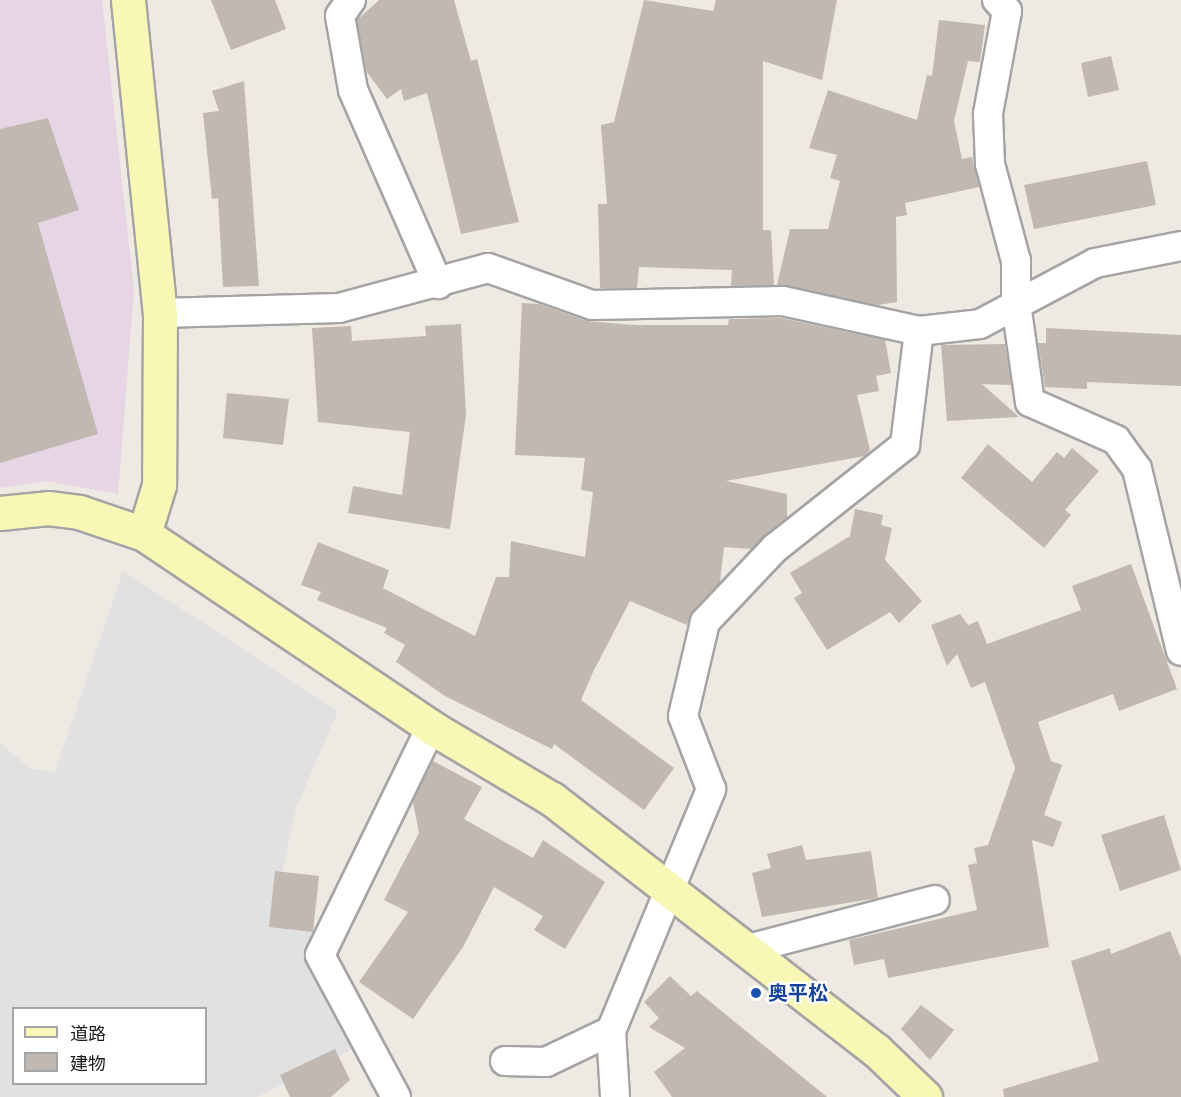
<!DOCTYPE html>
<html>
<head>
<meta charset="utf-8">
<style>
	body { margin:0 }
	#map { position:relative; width:1181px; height:1097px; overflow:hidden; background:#eee9e2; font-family:Raleway,"Noto Sans JP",sans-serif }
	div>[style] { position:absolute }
	.industrial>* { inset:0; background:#e7d4e5 }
	.parking>* { inset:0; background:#e1e1e1 }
	.building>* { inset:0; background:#c2b8b2 }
	.roads { filter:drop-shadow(2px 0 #a4a4a4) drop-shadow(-2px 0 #a4a4a4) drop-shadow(0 2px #a4a4a4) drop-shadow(0 -2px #a4a4a4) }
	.street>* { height:28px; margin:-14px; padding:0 14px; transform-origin:14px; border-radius:14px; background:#fff }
	.secondary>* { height:33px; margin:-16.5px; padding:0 16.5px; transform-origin:16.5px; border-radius:16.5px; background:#f9f7b5 }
	.dots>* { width:16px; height:16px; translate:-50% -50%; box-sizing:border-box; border:3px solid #fff; border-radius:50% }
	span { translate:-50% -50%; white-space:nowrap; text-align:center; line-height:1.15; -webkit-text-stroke:4.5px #fff; paint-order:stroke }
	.transit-label { font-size:20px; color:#164399; font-weight:700 }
	.left { translate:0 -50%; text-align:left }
	.legend { position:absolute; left:12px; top:1007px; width:195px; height:78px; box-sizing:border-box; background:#fff; border:2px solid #a5a5a5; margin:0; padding:8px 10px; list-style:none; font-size:18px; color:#1d1d1d }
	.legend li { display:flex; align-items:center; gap:12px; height:30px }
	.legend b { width:30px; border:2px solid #a5a5a5 }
</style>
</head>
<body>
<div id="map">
	<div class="industrial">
		<i style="clip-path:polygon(0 0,102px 0,134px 290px,118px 494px,46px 481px,0 488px)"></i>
	</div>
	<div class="parking">
		<i style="clip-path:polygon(evenodd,123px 571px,338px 711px,296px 807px,282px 874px,367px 1042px,257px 1097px,0 1097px,0 743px,30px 769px,55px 772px,123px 571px,14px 1008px,206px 1008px,206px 1084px,14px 1084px,14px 1008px)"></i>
	</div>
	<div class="building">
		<i style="clip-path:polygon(211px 0,275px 0,286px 29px,231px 50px)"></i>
		<i style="clip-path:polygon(379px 0,454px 0,471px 61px,477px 59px,519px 222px,461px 234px,427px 93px,404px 101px,401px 89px,387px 99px,366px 71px,357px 20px)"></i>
		<i style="clip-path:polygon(644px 0,713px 11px,716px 0,837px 0,822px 80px,763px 61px,763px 230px,771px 230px,774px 285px,731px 286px,732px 270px,639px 267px,637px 288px,600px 288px,598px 204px,607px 204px,601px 125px,614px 122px)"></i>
		<i style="clip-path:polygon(939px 20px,985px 25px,980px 62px,968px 61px,954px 121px,962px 159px,972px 157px,979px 187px,905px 203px,907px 215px,896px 217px,897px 302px,878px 305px,777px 285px,790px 229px,828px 229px,840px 181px,830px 178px,837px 155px,809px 148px,828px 90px,917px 120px,927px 75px,932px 76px)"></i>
		<i style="clip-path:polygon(1111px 56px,1119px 90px,1088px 97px,1081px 63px)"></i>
		<i style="clip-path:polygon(244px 81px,259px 286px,223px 287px,218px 198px,212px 199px,203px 113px,219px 111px,212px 91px)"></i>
		<i style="clip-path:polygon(48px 118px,79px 210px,38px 223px,98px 434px,0 463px,0 129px)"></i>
		<i style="clip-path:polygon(1147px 161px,1156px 205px,1034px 229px,1024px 185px)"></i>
		<i style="clip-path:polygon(522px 303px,539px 304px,587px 321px,635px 325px,728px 325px,729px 319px,781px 318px,885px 340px,891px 373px,876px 376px,879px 391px,857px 395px,870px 450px,865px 456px,726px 481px,787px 494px,787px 518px,751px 549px,724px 547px,720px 582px,693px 611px,687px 625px,630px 601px,593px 672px,581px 700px,674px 768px,644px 810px,554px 744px,552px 749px,445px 696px,396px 662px,405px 645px,384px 633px,387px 628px,317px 600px,321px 592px,301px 585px,318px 542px,389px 570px,383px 588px,475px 636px,496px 577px,509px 577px,511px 541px,585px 557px,593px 492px,581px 490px,585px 458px,515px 455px)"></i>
		<i style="clip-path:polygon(461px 324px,466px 415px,450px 529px,348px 513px,353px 486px,402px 495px,410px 432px,318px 422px,312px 328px,351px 326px,352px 341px,426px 336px,425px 326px)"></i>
		<i style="clip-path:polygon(1046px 328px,1181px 335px,1181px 386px,1087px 382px,1087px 389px,1045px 387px,1038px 343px,1046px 343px)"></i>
		<i style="clip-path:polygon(1005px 344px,1011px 385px,982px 384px,1019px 417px,947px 421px,941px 345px)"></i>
		<i style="clip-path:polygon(227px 393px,289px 399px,283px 445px,223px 438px)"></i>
		<i style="clip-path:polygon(988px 444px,1032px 482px,1057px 452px,1064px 458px,1072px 448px,1099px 471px,1065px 510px,1071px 515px,1044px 548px,961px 478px)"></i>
		<i style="clip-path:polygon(855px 509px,883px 515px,881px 525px,892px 528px,885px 560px,922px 601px,899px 623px,890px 612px,827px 650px,794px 598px,802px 593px,790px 573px,850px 536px)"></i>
		<i style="clip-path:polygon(1131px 564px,1177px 689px,1119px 711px,1113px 694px,1038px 722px,1051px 761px,1062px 765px,1044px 815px,1062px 822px,1053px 847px,1032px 840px,1049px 947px,888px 978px,884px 959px,854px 965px,849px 940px,977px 910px,968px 865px,977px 863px,974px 848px,988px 845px,1015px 768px,985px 682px,971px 688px,957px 654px,947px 666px,931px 625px,960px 614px,968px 625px,978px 621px,987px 644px,1081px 610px,1072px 586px)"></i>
		<i style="clip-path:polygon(433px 761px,482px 787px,464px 819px,533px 858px,543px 840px,605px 882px,565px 949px,534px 930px,543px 916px,494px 887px,463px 947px,413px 1019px,359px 982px,408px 912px,384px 900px,419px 833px,413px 802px)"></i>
		<i style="clip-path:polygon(1164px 815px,1181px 870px,1120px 891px,1101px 835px)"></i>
		<i style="clip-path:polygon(802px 845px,806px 860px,871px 851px,878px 898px,762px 917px,752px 873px,771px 868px,767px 854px)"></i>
		<i style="clip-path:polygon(275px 871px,319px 876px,313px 932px,269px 927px)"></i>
		<i style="clip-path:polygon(1170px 931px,1181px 958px,1181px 1097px,1004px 1097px,1003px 1089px,1099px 1061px,1071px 961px,1110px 948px,1111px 954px)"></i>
		<i style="clip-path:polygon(670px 976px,691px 996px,697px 991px,827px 1097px,672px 1097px,654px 1072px,685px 1048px,649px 1027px,659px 1018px,644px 1002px)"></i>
		<i style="clip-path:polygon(921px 1005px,954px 1030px,930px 1060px,901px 1029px)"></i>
		<i style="clip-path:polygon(335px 1049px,350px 1080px,331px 1097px,290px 1097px,280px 1075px)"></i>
	</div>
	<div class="roads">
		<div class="street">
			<i style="left:351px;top:0;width:19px;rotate:125deg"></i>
			<i style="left:340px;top:16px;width:75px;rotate:80deg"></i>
			<i style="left:353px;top:90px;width:212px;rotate:66.3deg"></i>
			<i style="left:997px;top:0;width:15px;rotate:48deg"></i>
			<i style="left:1007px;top:11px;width:105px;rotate:100.5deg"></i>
			<i style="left:988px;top:114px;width:50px;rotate:87.7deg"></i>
			<i style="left:990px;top:164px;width:100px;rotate:75deg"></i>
			<i style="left:1016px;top:261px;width:43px;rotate:90deg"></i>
			<i style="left:1016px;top:304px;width:99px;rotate:81.9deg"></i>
			<i style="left:1030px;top:402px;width:94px;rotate:23.8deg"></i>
			<i style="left:1116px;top:440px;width:36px;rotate:54deg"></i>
			<i style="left:1137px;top:469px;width:187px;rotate:76.4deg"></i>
			<i style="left:160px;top:313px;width:179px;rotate:-1.6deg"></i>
			<i style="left:339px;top:308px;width:154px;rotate:-15deg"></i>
			<i style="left:488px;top:268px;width:110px;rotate:19.6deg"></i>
			<i style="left:592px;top:305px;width:191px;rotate:-1.2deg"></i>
			<i style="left:783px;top:301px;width:139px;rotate:12.4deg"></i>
			<i style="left:919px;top:331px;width:61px;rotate:-6.5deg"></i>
			<i style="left:980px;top:324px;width:130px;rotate:-27.9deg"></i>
			<i style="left:1095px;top:263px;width:88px;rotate:-11.2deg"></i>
			<i style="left:748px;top:949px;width:193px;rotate:-14.7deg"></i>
			<i style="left:611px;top:1031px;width:66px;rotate:86.5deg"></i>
			<i style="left:505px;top:1061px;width:41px;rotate:1.4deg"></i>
			<i style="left:546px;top:1062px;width:72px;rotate:-25.5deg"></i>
			<i style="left:611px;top:1031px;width:262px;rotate:-67.5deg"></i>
			<i style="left:711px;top:789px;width:78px;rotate:-111deg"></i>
			<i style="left:683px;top:716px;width:97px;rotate:-76.8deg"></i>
			<i style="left:705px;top:622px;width:102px;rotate:-46.6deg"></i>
			<i style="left:775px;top:548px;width:166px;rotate:-38.4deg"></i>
			<i style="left:905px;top:445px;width:115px;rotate:-83deg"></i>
			<i style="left:396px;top:1097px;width:161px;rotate:-118.2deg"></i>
			<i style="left:320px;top:955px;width:254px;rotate:-64deg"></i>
		</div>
		<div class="secondary">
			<i style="left:128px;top:0;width:315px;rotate:84.2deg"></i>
			<i style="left:160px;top:313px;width:172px;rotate:90.3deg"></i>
			<i style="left:159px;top:485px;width:51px;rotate:107deg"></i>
			<i style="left:0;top:513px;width:48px;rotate:-5.9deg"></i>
			<i style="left:48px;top:508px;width:31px;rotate:7deg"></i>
			<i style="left:79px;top:512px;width:69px;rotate:18.7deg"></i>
			<i style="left:144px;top:534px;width:346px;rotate:33.9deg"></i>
			<i style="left:431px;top:727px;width:141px;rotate:30.8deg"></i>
			<i style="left:552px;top:799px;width:410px;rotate:37.8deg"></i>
			<i style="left:876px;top:1050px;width:68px;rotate:43.8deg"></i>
		</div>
	</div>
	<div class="dots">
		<i style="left:756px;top:993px;background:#1a4fb4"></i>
	</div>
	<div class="transit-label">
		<span class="left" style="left:768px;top:993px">奥平松</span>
	</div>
	<ul class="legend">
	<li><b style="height:8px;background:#f9f7b5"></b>道路</li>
	<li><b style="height:16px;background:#c2b8b2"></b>建物</li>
	</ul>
</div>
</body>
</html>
